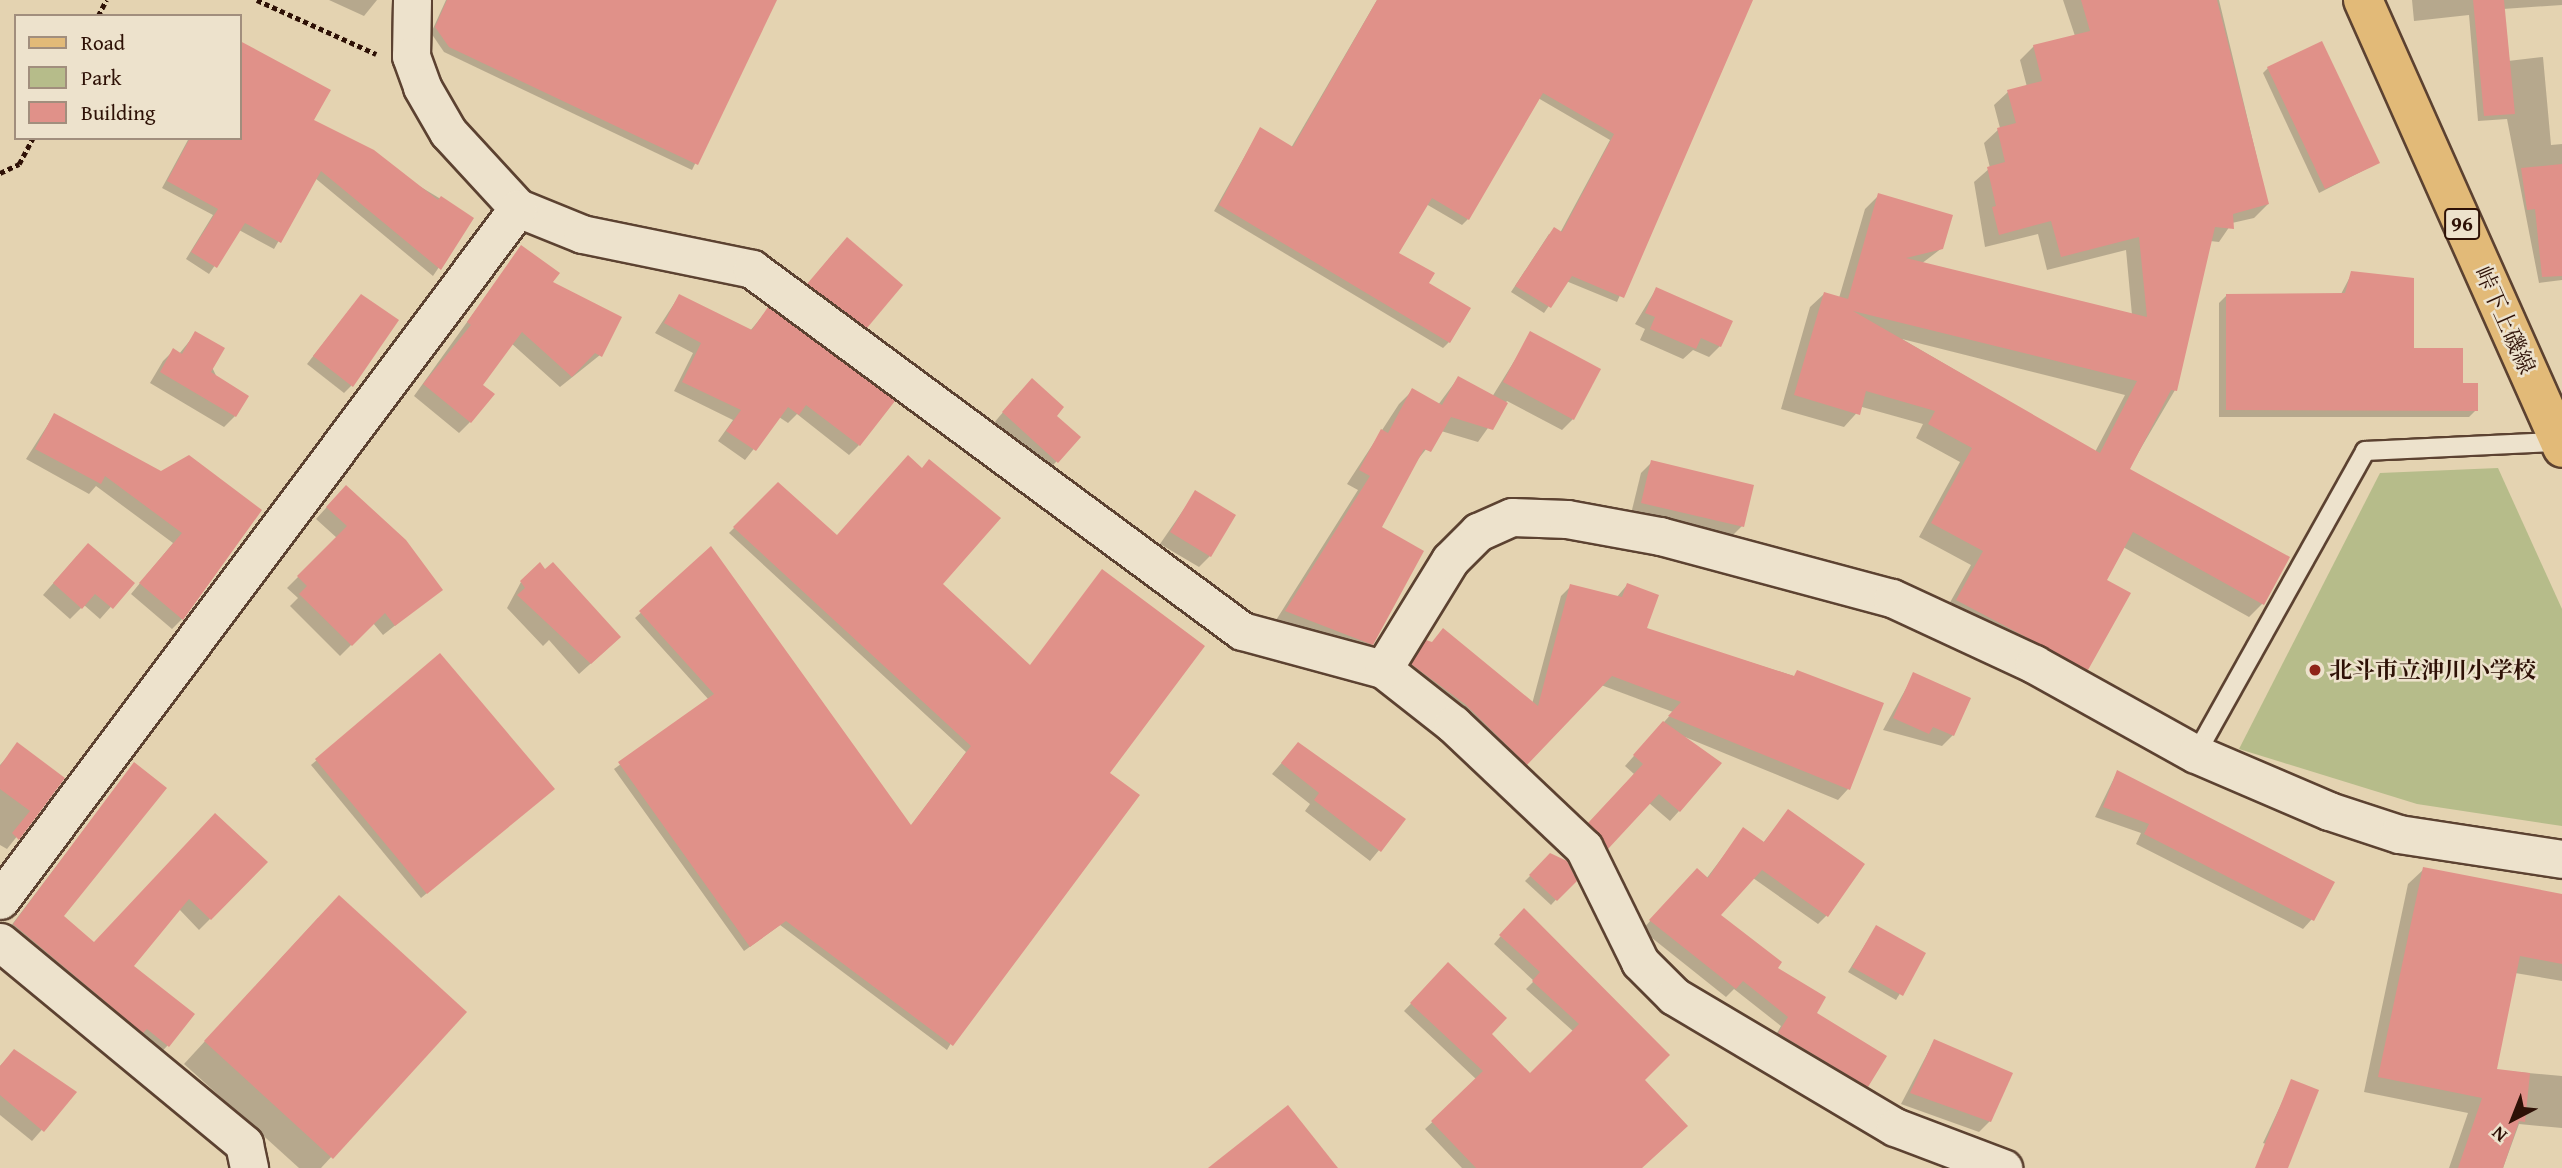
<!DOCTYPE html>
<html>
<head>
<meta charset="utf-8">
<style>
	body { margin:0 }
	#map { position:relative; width:2562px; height:1168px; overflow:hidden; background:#e4d3b1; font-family:"Gentium Book Plus","Noto Serif JP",serif }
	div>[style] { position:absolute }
	.green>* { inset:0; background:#b6bc8a }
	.shadow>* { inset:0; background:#0003 }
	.building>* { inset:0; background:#e09189 }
	.path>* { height:4.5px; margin-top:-2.25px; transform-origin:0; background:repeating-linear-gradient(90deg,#2e1106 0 5px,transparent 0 8.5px) }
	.roads { filter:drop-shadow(2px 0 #5c4231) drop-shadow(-2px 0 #5c4231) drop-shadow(0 2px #5c4231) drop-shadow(0 -2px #5c4231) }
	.lane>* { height:18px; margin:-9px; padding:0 9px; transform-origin:9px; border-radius:9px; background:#ede2cc }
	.street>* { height:37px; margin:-18.5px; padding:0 18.5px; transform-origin:18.5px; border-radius:18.5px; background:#ede2cc }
	.primary>* { height:38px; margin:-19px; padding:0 19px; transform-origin:19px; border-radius:19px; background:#e2ba78 }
	.dots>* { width:19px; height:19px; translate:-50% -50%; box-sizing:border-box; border:4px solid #ede2cc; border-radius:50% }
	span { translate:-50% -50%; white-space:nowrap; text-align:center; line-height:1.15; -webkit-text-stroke:5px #ede2cc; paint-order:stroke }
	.shield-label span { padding:2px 5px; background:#ede2cc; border:2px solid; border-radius:5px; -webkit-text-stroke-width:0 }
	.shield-label { font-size:21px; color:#2e1106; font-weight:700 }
	.street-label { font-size:23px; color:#2e1106 }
	.poi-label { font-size:23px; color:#2e1106; font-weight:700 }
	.left { translate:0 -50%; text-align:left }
	.legend { position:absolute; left:14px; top:14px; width:228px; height:126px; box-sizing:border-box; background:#ede2cc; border:2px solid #a18e7d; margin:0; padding:9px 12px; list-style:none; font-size:21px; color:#2e1106 }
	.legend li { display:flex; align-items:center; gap:14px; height:35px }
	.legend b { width:35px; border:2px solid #a18e7d }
	.north { position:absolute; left:2478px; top:1084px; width:70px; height:70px; -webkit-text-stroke:5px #ede2cc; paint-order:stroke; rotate:222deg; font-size:19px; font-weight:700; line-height:28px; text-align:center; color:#2e1106 }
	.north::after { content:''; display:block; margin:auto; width:24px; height:32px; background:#2e1106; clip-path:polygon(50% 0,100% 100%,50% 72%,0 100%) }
</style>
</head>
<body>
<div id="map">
	<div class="green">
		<i style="clip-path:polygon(2498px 468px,2562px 609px,2562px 826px,2417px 804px,2239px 749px,2380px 473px)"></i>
	</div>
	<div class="shadow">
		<i style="clip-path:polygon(329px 0,377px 0,364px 16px)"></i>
		<i style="clip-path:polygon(446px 0,775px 0,692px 170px,444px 52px,431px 33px)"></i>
		<i style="clip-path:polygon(1377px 0,1752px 0,1617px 302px,1566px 281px,1544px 313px,1511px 292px,1549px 234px,1560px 233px,1610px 140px,1538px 98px,1468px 219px,1462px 225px,1426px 204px,1396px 253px,1427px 283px,1449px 342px,1443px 348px,1214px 211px,1260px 129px,1291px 148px)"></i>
		<i style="clip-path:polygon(evenodd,2063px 0,2219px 0,2268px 204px,2254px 218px,2232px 223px,2219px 242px,2210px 241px,2175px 390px,2128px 470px,2263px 603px,2249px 617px,2123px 547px,2105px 580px,2087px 669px,2073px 683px,1943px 615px,1971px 565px,1919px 537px,1960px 462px,1916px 438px,1923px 424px,1862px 407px,1844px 427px,1781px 409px,1810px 307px,1824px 294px,1839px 298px,1865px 209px,1879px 195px,1942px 248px,1921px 264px,2132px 315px,2126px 250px,2047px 270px,2038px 234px,1985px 247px,1974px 182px,1990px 168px,1984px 143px,2000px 128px,1994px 105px,2008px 92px,2027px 87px,2020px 60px,2034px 46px,2075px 36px,2063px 0,1902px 339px,2125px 395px,2095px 452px,1902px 339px)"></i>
		<i style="clip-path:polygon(2412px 0,2562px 0,2562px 5px,2503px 9px,2508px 61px,2543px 57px,2551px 145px,2562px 144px,2562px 280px,2539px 283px,2507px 119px,2478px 121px,2469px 15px,2414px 21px)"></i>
		<i style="clip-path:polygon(243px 44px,312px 121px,472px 218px,433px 276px,315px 178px,274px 249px,239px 230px,209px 274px,186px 259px,213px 215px,162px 188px,189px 138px,240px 138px)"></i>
		<i style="clip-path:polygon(2268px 68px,2378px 163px,2319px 193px,2263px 73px)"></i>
		<i style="clip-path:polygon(521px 247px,600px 355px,560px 387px,511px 343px,480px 385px,470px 422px,459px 433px,414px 396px)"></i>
		<i style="clip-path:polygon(836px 250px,866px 327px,855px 338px,798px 296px)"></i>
		<i style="clip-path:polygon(2352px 273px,2412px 350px,2462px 385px,2476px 410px,2469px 417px,2219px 417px,2219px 303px,2227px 295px,2341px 294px)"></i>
		<i style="clip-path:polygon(1656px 289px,1720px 346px,1709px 357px,1693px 350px,1683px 359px,1640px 340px,1645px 329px,1635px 324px)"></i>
		<i style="clip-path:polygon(679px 296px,750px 331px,768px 309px,859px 445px,849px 455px,797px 414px,788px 423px,779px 417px,745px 460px,718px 441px,733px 420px,674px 391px,693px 353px,655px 333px)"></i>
		<i style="clip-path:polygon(354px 304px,351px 386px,344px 393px,307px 364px)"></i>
		<i style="clip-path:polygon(196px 333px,235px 416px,224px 427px,150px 383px,163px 361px,174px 350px,179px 354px)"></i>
		<i style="clip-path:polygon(1531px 334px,1573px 419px,1562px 430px,1507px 401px,1478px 442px,1441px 431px,1414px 464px,1380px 528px,1372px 644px,1358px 657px,1273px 625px,1358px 490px,1347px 484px,1399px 404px,1413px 390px,1438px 405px,1458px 378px,1492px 397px)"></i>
		<i style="clip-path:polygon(1021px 391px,1054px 416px,1057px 461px,1046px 472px,993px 424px)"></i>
		<i style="clip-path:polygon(54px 415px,161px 473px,189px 457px,182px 619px,172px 629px,131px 594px,173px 543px,96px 486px,89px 494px,26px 459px)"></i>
		<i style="clip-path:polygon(1652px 462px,1742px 526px,1731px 537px,1631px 514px,1641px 473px)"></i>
		<i style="clip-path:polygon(778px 484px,837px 537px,940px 584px,1107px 773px,947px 1050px,780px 925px,744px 951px,614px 769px,709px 700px,635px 618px,711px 549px,910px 827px,966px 752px,729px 533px)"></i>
		<i style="clip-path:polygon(1195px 493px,1210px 556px,1199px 567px,1160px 544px)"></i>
		<i style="clip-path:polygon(335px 498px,441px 589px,383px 635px,373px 623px,340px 656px,290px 606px,298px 598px,287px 588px,337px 538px,316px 519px)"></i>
		<i style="clip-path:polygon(77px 556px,132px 583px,100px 619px,84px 605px,70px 619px,43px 595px)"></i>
		<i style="clip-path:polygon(521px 582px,608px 648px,579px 674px,549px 640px,543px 646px,507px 608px)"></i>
		<i style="clip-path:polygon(1627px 585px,1645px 629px,1882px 704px,1848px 789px,1838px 800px,1685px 737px,1679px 811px,1670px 821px,1649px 803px,1598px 857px,1580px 834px,1634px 774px,1625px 766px,1673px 712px,1601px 685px,1516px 773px,1402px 675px,1426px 642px,1532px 704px,1561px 596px,1571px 586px,1616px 598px)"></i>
		<i style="clip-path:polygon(440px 656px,547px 794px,421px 898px,311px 765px)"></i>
		<i style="clip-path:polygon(1914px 674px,1953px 735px,1942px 746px,1883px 730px)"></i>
		<i style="clip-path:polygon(1298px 744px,1404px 820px,1370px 861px,1305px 811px,1310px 804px,1272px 774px)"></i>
		<i style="clip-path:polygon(18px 745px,63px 778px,7px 849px,0 845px,0 765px)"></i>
		<i style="clip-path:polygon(134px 764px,61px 916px,94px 944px,204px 826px,266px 863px,199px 930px,179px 909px,131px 966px,168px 1045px,158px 1056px,4px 935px)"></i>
		<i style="clip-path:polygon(2117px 772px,2312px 919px,2303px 929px,2136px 844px,2141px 833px,2095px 817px)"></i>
		<i style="clip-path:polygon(1788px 812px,1827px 915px,1818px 924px,1753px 878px,1719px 915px,1814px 1014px,1867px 1086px,1858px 1094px,1771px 1043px,1781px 1026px,1734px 989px,1726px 997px,1642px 930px,1688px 879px,1706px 879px,1743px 830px,1763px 843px)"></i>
		<i style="clip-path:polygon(1551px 855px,1574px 880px,1551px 905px,1525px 881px)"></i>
		<i style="clip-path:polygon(2424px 869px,2562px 895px,2562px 981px,2515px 973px,2495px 1070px,2562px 1076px,2562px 1128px,2519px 1124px,2503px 1168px,2449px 1168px,2468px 1113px,2364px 1092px,2408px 884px)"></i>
		<i style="clip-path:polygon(1517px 917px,1643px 1080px,1641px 1168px,1462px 1168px,1425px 1129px,1477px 1080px,1404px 1011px,1448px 965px,1489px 1034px,1530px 1076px,1574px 1032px,1526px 989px,1534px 981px,1494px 944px)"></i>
		<i style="clip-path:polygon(318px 918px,465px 1012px,321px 1168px,299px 1168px,184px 1064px)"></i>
		<i style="clip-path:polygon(1876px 927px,1924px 954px,1896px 1000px,1848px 972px)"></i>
		<i style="clip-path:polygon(1934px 1041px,1990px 1121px,1979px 1132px,1901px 1104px)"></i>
		<i style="clip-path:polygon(14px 1051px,74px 1093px,32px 1141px,0 1115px,0 1066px)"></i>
		<i style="clip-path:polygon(2292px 1081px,2289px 1152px,2263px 1143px)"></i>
	</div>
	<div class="building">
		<i style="clip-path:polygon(447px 0,777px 0,698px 165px,449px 47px,435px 27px)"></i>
		<i style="clip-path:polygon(1377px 0,1753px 0,1624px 298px,1572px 276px,1551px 308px,1515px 286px,1554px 227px,1562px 232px,1614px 134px,1543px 93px,1469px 220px,1432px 198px,1399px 253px,1435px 273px,1429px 283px,1471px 308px,1450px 343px,1219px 205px,1260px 127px,1293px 147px)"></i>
		<i style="clip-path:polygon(evenodd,2081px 0,2217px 0,2269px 204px,2233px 214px,2234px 229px,2215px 227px,2177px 391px,2171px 390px,2130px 469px,2290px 557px,2264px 605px,2133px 532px,2107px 580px,2131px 593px,2088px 670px,1956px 600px,1983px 551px,1931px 523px,1972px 448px,1928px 424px,1935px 411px,1866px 391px,1860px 415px,1794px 395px,1824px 292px,1848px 299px,1878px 193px,1953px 215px,1943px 249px,1906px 258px,2147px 317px,2139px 237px,2061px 257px,2051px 221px,1999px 235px,1992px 207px,1996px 206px,1987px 167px,2005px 162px,1997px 128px,2016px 123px,2007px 90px,2042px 81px,2033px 45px,2090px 31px,2081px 0,1853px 311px,2137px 381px,2100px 453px,1853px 311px)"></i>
		<i style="clip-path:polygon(2473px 0,2504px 0,2515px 114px,2484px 116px)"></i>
		<i style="clip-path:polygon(240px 41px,331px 90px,314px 120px,374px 150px,438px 200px,441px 196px,474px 218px,441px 270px,321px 171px,281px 243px,245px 223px,217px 268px,191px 252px,218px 209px,167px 181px,190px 138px,240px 138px)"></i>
		<i style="clip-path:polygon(2322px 41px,2380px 163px,2325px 189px,2267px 67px)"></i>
		<i style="clip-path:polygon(2562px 164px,2562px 276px,2542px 277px,2535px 209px,2527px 210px,2521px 168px)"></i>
		<i style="clip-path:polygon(847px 237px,903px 285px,867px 328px,807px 284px)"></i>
		<i style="clip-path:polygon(521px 245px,560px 273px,553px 282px,622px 317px,602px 357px,595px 353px,572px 377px,522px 332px,483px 385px,495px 394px,471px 423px,423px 384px,471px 325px,467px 322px)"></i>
		<i style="clip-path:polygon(2351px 271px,2414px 278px,2414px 348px,2463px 348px,2463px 383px,2478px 383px,2478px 411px,2226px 410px,2226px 294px,2345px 293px)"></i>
		<i style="clip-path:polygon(1656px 287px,1733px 321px,1721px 347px,1701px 338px,1696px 349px,1650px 329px,1655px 317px,1645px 313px)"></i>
		<i style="clip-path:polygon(361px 294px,399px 320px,353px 387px,313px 356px)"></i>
		<i style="clip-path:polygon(679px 294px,752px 330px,768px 307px,895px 401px,860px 446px,806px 405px,799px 415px,788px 407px,756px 451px,726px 431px,741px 410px,682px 382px,701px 343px,664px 323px)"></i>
		<i style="clip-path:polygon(195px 331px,225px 348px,211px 372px,249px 396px,236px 417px,160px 372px,173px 348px,182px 354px)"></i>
		<i style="clip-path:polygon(1530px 331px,1601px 369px,1574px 420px,1503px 382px)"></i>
		<i style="clip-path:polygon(1458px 376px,1508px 403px,1493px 430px,1451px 417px,1431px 452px,1424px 449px,1382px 527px,1424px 551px,1373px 645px,1285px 611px,1370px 476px,1359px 470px,1381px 429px,1388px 433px,1412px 388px,1442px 405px)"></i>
		<i style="clip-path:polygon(1032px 378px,1064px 407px,1057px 416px,1081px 437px,1058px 463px,1002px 412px)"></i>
		<i style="clip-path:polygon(54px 413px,161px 471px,189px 455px,262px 510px,183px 620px,139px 583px,182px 533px,105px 476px,101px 484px,35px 449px)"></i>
		<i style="clip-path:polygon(908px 455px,922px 468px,929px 459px,1001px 518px,943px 584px,1030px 665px,1102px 569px,1205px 646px,1110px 773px,1140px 795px,953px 1046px,786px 921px,750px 947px,618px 762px,714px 694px,639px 611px,711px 546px,911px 825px,971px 746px,733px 527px,778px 482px,837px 535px)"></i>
		<i style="clip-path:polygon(1651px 460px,1754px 485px,1744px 527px,1641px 503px)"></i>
		<i style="clip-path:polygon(346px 485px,406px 540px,443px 590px,395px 626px,385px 613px,352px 646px,299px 594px,307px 586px,297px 576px,347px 526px,326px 507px)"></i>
		<i style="clip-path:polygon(1195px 490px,1236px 515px,1211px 557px,1170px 532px)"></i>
		<i style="clip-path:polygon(88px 543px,135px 583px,113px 609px,95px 594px,82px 609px,53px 583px)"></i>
		<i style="clip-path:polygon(540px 562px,545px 569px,553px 562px,621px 637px,591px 664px,517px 595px,525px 588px,520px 581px)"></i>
		<i style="clip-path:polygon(1627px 583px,1659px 595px,1647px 628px,1794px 676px,1797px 670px,1884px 703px,1850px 790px,1668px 716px,1681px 702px,1612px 676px,1527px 765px,1465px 704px,1411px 664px,1426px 640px,1432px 642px,1443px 628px,1538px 706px,1570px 584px,1622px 597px)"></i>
		<i style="clip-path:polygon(440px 653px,555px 789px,427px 894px,315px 759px)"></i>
		<i style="clip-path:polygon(1913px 672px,1971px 698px,1954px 736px,1933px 727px,1929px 734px,1893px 718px)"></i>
		<i style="clip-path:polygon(1663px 721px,1722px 763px,1680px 812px,1659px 794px,1608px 849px,1588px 823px,1643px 764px,1633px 755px)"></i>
		<i style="clip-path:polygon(17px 742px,65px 778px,19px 840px,12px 833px,30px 811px,0 789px,0 766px)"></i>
		<i style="clip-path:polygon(1298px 742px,1406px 819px,1381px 852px,1314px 800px,1319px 793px,1281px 763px)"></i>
		<i style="clip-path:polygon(134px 762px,167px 788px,64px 916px,94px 942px,215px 813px,268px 862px,211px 920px,189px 899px,134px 966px,195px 1014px,169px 1047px,147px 1029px,143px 1033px,13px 924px)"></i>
		<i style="clip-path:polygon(2117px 770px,2335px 882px,2314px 921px,2144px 834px,2149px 824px,2103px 807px)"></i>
		<i style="clip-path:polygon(1788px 809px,1865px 864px,1828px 917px,1762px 870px,1721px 915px,1782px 962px,1778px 968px,1826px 997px,1817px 1013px,1887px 1056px,1868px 1087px,1778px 1033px,1788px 1017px,1743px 981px,1736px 989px,1649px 920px,1697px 868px,1708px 878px,1743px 827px,1764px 842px)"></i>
		<i style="clip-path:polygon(1550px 853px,1567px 861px,1577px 881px,1557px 901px,1529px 875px)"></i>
		<i style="clip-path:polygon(2423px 867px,2562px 894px,2562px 964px,2520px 956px,2497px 1069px,2530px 1073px,2525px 1122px,2519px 1121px,2503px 1168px,2458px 1168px,2482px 1098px,2378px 1077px)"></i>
		<i style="clip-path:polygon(339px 895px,467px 1012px,333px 1159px,204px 1041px)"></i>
		<i style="clip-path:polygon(1524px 908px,1670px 1055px,1645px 1080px,1688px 1126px,1642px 1168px,1476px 1168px,1431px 1121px,1483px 1071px,1410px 1003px,1448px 962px,1507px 1018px,1492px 1034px,1530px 1073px,1579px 1024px,1532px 981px,1540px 972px,1499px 935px)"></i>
		<i style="clip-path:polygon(1876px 925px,1926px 953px,1903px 996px,1852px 967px)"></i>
		<i style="clip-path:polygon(1934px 1039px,2013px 1073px,1991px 1122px,1910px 1093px)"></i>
		<i style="clip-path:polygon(14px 1049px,77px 1092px,44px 1132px,0 1095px,0 1066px)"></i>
		<i style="clip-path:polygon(2291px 1079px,2319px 1090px,2288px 1168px,2255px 1168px)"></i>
		<i style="clip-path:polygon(1288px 1105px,1338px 1168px,1208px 1168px)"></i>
	</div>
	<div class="path">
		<i style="left:257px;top:0;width:131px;rotate:24.4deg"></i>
		<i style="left:98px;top:16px;width:18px;rotate:-63deg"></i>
		<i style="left:0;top:173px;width:21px;rotate:-25deg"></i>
		<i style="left:19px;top:164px;width:30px;rotate:-62deg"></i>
	</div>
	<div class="roads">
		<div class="lane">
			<i style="left:2196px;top:754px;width:347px;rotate:-60.8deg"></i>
			<i style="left:2365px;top:451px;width:194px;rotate:-2.7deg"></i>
		</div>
		<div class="street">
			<i style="left:412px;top:0;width:56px;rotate:91deg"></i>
			<i style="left:411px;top:56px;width:33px;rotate:70deg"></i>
			<i style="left:422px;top:87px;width:52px;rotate:60deg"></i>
			<i style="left:448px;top:132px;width:103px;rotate:47.4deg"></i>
			<i style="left:518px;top:208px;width:69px;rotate:22.1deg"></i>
			<i style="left:582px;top:234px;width:174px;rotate:11.6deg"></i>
			<i style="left:752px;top:269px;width:609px;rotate:36.46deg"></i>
			<i style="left:1242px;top:631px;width:146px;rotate:15.1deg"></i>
			<i style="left:1383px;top:669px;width:89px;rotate:38.2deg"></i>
			<i style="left:1453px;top:724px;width:180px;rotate:43.4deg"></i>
			<i style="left:1584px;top:848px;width:127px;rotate:63.8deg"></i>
			<i style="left:1640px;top:962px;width:48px;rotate:45deg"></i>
			<i style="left:1674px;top:996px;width:257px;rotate:30.7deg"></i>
			<i style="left:1895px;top:1127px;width:116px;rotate:20.8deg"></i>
			<i style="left:1383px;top:669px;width:128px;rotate:-58.4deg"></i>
			<i style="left:1450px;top:560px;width:40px;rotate:-45deg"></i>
			<i style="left:1478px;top:532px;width:37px;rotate:-24deg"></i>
			<i style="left:1512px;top:517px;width:55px;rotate:2.1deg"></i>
			<i style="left:1567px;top:519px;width:95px;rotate:10.4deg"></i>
			<i style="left:1660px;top:536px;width:240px;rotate:15deg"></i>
			<i style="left:1892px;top:598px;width:157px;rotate:24.9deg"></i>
			<i style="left:2034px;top:664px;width:185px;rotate:29.1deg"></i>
			<i style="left:2196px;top:754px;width:145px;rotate:23.2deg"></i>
			<i style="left:2329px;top:811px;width:74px;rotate:18.2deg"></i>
			<i style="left:2399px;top:834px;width:165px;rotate:8.7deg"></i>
			<i style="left:0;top:900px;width:864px;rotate:-53.18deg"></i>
			<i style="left:0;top:942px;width:317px;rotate:39.6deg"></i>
			<i style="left:244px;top:1144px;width:25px;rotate:78deg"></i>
		</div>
		<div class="primary">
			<i style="left:2363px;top:0;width:490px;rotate:66deg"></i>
		</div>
	</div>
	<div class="dots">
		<i style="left:2315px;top:670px;background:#8f2418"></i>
	</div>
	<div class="shield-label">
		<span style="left:2462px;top:224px">96</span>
	</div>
	<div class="street-label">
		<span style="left:2505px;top:320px;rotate:66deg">峠下上磯線</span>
	</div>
	<div class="poi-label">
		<span class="left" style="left:2329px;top:670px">北斗市立沖川小学校</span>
	</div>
	<ul class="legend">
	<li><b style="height:9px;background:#e2ba78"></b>Road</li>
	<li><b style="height:19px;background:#b6bc8a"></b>Park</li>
	<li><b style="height:19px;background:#e09189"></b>Building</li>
	</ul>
	<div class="north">N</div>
</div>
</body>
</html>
